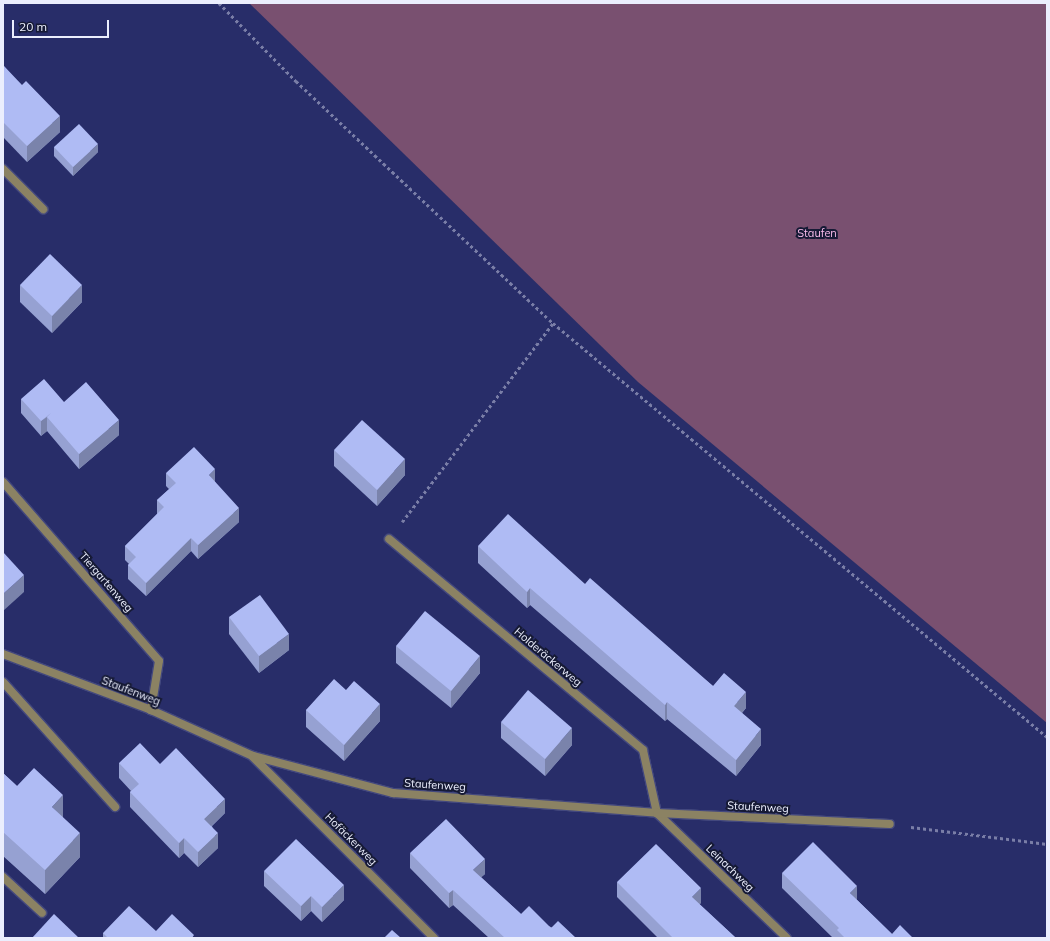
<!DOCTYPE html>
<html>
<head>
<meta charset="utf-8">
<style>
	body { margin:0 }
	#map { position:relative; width:1050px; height:941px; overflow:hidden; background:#282d69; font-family:Mulish,sans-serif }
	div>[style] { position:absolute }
	.green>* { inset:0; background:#795070 }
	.path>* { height:2.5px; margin-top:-1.25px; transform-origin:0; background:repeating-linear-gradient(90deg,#7a7ea7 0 3px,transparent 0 6px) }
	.roads { filter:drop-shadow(1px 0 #43487e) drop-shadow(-1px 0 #43487e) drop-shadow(0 1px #43487e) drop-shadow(0 -1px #43487e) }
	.lane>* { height:8px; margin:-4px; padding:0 4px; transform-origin:4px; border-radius:4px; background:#8b8263 }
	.street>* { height:8px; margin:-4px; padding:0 4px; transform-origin:4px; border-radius:4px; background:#8b8263 }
	.wall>* { inset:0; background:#96a1d2 }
	.shaded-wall>* { inset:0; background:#7a83ab }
	.building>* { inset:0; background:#afbbf4 }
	span { translate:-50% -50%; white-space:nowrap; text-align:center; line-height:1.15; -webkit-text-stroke:4px #161a35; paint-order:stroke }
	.park-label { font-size:11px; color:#fbbdec }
	.street-label { font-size:11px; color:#ebeefd }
	.frame { position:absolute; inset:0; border:4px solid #ebeefd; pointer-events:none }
	.scale { position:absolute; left:12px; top:20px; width:97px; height:18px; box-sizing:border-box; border:2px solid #ebeefd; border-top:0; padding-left:5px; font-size:12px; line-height:14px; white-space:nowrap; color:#ebeefd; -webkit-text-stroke:3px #161a35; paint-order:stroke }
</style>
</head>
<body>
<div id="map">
	<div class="green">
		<i style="clip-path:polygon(249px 3px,1047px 3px,1047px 723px,638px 382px)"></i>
	</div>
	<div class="path">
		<i style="left:219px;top:3px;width:110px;rotate:45.4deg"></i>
		<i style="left:296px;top:81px;width:353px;rotate:43.3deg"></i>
		<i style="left:553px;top:323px;width:645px;rotate:39.96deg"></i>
		<i style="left:402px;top:522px;width:250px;rotate:-52.8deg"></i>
		<i style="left:911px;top:827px;width:137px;rotate:7.1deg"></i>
	</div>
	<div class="roads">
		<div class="lane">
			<i style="left:3px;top:682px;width:168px;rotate:48.1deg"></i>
			<i style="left:3px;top:877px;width:53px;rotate:42.7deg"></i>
		</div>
		<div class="street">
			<i style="left:3px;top:169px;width:57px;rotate:45deg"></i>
			<i style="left:3px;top:482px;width:237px;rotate:48.9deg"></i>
			<i style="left:159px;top:661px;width:50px;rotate:99.3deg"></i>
			<i style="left:389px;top:539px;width:330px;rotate:39.7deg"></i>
			<i style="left:643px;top:750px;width:65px;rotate:77.5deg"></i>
			<i style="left:657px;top:813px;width:180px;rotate:43.9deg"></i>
			<i style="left:3px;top:654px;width:158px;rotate:20.7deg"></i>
			<i style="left:151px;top:710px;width:112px;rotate:24.3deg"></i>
			<i style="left:253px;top:756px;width:145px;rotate:14.8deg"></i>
			<i style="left:393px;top:793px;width:265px;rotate:4.3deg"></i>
			<i style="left:657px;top:813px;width:233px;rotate:2.7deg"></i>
			<i style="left:253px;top:757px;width:256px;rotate:45deg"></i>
		</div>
	</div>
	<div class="wall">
		<i style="clip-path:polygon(3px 65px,60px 132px,27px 162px,3px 137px)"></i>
		<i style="clip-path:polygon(54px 147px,98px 152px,73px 176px,54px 156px)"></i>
		<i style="clip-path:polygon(20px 285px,82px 302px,52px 333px,20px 302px)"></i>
		<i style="clip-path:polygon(21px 399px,64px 402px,119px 435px,79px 469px,47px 431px,41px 436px,21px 413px)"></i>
		<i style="clip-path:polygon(334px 450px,405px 475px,377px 506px,334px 466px)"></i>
		<i style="clip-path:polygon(166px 473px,215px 482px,239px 522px,198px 559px,191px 551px,146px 596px,128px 579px,128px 565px,129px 564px,125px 560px,125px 546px,157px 514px,157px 500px,169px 489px,166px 486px)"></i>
		<i style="clip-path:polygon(478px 546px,585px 584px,713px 686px,746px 708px,742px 713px,761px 745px,736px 776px,667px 719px,665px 721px,530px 605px,527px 608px,478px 563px)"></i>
		<i style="clip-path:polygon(229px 617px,289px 650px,259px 673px,229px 634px)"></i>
		<i style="clip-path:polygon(396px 646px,480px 673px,451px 708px,396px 663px)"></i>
		<i style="clip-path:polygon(346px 690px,380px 721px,344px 761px,306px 727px,306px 710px)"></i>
		<i style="clip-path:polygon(501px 722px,572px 745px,545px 776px,501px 738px)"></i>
		<i style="clip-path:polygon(119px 763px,160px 764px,225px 813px,212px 826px,218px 848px,198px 867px,184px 853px,179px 858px,130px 807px,130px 792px,131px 791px,119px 778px)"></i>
		<i style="clip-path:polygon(3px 773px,17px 786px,63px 818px,80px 857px,45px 894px,3px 856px)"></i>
		<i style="clip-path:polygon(410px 853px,485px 874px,481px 877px,521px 914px,576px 938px,489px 938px,453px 905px,449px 908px,410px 868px)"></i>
		<i style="clip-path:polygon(264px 871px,344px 900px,322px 922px,311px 911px,301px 921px,264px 886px)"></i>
		<i style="clip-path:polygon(782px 873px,857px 900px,892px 934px,913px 938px,833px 938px,782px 888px)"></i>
		<i style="clip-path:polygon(617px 882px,701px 903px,699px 904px,736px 938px,658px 938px,617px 897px)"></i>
		<i style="clip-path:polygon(156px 931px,194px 938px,103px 938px,103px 933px)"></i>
	</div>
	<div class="shaded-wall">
		<i style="clip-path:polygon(60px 116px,60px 132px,27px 162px,27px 146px)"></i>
		<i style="clip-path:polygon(98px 144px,98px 152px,73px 176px,73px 167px)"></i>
		<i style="clip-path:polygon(82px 285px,82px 302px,52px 333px,52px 316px)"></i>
		<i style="clip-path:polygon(47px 417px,47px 431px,41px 436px,41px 421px)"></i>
		<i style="clip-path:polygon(119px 420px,119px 435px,79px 469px,79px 454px)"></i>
		<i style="clip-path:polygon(405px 459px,405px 475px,377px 506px,377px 490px)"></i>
		<i style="clip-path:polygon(215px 469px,215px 483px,209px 475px)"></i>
		<i style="clip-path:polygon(239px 508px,239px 522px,198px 559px,198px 545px)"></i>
		<i style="clip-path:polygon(191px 538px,191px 551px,146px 596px,146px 583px)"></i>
		<i style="clip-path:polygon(24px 575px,24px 592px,3px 611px,3px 594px)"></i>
		<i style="clip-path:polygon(530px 588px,530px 605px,527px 608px,527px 592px)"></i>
		<i style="clip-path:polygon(289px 634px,289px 650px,259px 673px,259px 656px)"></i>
		<i style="clip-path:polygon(480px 656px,480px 673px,451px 708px,451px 691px)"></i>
		<i style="clip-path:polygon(746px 692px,746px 708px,734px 722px,734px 706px)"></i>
		<i style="clip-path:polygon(667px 702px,667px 719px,665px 721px,665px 705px)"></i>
		<i style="clip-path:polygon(380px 704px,380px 721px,344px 761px,344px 745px)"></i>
		<i style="clip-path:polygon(572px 728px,572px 745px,545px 776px,545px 759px)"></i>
		<i style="clip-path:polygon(761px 729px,761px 745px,736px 776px,736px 760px)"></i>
		<i style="clip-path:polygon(63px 795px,63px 819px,52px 807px)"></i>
		<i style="clip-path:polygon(225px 799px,225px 813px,204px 833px,204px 819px)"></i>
		<i style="clip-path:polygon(80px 833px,80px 857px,45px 894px,45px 870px)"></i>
		<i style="clip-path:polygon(218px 833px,218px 848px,198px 867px,198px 852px)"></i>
		<i style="clip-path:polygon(184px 838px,184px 853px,179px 858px,179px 843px)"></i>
		<i style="clip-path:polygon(485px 859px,485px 874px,473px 885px,473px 870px)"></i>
		<i style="clip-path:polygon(344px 885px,344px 900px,322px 922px,322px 907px)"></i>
		<i style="clip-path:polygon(857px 886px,857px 901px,850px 893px)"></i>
		<i style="clip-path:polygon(701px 888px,701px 903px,692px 912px,692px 897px)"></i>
		<i style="clip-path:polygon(453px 890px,453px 905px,449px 908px,449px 893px)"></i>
		<i style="clip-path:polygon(311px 896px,311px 911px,301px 921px,301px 906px)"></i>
	</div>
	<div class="building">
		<i style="clip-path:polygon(3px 65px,22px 85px,26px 81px,60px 116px,27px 146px,3px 122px)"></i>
		<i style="clip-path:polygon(79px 124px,98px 144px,73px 167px,54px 147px)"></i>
		<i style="clip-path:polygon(50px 254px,82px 285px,52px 316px,20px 285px)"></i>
		<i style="clip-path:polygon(44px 379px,64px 402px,86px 382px,119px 420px,79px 454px,47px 417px,51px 413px,41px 421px,21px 399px)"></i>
		<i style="clip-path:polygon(362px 420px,405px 459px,377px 490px,334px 450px)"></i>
		<i style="clip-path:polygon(194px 447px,215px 469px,209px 475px,239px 508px,198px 545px,191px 538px,146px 583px,128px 565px,136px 557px,125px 546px,164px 507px,157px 500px,176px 483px,166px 473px)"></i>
		<i style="clip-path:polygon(508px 514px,585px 584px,590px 578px,713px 686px,724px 673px,746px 692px,734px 706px,761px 729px,736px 760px,667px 702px,665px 705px,530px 588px,527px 592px,478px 546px)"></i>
		<i style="clip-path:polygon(3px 552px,24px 575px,3px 594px)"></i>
		<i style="clip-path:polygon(260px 595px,289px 634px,259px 656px,229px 617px)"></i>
		<i style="clip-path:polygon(425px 611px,480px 656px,451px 691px,396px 646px)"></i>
		<i style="clip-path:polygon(334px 679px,346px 690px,354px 681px,380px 704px,344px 745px,306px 710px)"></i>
		<i style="clip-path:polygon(528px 690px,572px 728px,545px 759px,501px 722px)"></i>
		<i style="clip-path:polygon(140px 743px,160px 764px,176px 748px,225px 799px,204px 819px,218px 833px,198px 852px,184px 838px,179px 843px,130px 792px,139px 784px,119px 763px)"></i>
		<i style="clip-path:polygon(34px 768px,63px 795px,52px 807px,80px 833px,45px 870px,3px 832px,3px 773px,17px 786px)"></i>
		<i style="clip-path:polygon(446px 819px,485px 859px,473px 870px,521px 914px,529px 906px,551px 928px,558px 921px,576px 938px,505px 938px,453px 890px,449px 893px,410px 853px)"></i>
		<i style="clip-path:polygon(296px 839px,344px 885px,322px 907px,311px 896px,301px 906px,264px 871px)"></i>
		<i style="clip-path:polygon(813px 842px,857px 886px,850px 893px,892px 934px,900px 925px,913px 938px,845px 938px,837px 930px,839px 928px,782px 873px)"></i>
		<i style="clip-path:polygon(656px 844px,701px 888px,692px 897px,736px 938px,673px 938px,617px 882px)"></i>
		<i style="clip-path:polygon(129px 906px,156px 931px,172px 914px,194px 935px,192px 938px,108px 938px,103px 933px)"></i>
		<i style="clip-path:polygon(54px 914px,79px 938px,32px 938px)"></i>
		<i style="clip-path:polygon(392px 930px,401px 938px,384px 938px)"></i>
	</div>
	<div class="park-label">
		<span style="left:817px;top:233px">Staufen</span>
	</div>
	<div class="street-label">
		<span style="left:106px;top:582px;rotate:49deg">Tiergartenweg</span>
		<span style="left:548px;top:657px;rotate:40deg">Holderäckerweg</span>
		<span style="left:131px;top:691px;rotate:21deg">Staufenweg</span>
		<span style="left:435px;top:785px;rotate:4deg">Staufenweg</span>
		<span style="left:758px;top:807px;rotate:3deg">Staufenweg</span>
		<span style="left:351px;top:839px;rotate:45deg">Hofäckerweg</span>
		<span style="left:730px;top:868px;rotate:44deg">Leinachweg</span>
	</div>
	<div class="frame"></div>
	<div class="scale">20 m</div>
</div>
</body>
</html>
